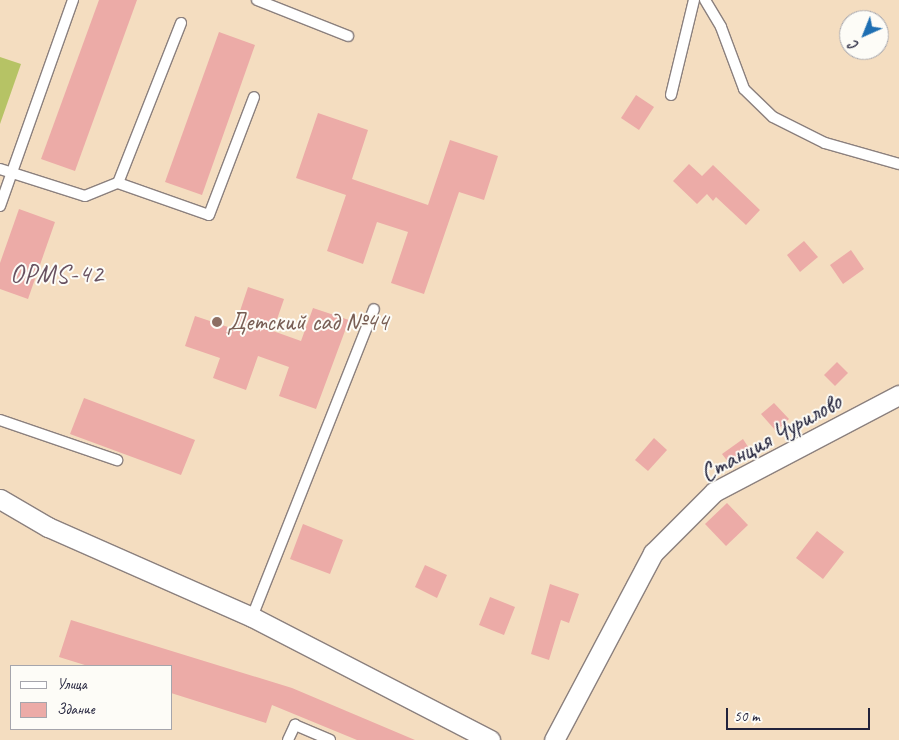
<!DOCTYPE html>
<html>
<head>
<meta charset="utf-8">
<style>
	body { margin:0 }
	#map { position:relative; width:899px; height:740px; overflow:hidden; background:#f4ddc0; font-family:Caveat,sans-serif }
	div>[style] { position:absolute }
	.green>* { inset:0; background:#b6c365 }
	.building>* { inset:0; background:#ecaba7 }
	.roads { filter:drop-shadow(1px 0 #8b807e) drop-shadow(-1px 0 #8b807e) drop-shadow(0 1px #8b807e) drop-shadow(0 -1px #8b807e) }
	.lane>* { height:10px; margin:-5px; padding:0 5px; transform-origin:5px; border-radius:5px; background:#fff }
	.street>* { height:19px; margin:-9.5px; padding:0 9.5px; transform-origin:9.5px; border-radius:9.5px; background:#fff }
	.dots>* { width:14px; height:14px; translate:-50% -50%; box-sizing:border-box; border:2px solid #fdfcf7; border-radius:50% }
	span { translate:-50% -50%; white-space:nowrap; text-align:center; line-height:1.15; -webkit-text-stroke:4px #fdfcf7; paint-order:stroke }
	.education-label { font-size:25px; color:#785e54 }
	.left { translate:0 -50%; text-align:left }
	.street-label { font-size:25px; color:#22223b }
	.neighbourhood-label { font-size:26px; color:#695261; letter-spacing:1px }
	.legend { position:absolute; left:10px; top:665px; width:162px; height:65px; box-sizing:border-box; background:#fdfcf7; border:1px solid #a5a5ac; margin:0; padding:6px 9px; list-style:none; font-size:15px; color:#22223b }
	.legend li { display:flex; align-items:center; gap:10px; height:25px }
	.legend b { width:25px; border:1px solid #a5a5ac }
	.north { position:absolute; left:839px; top:10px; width:50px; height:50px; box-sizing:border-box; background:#fdfcf7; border:1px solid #a5a5ac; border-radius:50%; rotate:224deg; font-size:14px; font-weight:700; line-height:20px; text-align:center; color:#22223b }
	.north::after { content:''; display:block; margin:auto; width:18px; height:22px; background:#1f6fb2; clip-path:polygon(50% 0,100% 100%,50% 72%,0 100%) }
	.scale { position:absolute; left:726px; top:708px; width:144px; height:22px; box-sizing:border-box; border:2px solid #22223b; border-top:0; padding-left:6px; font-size:15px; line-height:18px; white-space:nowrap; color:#22223b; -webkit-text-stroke:4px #fdfcf7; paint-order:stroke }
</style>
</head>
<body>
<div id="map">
	<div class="green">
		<i style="clip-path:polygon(0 57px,21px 64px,0 124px)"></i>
	</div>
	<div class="building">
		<i style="clip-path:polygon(99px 0,137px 0,75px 171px,41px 159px)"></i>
		<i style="clip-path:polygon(219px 32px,255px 45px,202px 195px,165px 182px)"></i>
		<i style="clip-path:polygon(636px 95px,654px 107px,639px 130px,621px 118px)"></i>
		<i style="clip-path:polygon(318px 113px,368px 130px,352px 179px,428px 205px,450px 140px,498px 156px,484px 200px,459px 192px,424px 294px,391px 283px,408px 232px,377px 222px,363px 264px,327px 251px,346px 195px,296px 178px)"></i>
		<i style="clip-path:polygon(689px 164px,702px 176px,713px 165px,760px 210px,746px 225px,716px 197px,713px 201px,707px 194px,697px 204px,673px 181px)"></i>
		<i style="clip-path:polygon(19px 209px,55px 222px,28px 299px,0 289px,0 263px)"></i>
		<i style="clip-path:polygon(804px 241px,818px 257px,800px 272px,787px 255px)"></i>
		<i style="clip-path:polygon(851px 250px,864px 269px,843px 284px,830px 265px)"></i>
		<i style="clip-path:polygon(248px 287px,284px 299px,273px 331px,301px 341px,313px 308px,349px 320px,316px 409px,279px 396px,289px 367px,258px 356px,246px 390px,213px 378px,220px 358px,185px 346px,195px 316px,234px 329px)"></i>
		<i style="clip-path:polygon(837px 362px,848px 373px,835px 386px,824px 375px)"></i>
		<i style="clip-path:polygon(84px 398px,195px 440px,181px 475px,70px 434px)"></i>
		<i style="clip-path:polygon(774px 403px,789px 419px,776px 431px,761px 414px)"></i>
		<i style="clip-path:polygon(654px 438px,667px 450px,648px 471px,635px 460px)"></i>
		<i style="clip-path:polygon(743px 439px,752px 453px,732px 467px,722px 454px)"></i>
		<i style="clip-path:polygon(727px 503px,748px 525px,726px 546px,705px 524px)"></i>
		<i style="clip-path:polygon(303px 524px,343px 540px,330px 574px,290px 559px)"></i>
		<i style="clip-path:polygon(817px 531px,844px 552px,823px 579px,796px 558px)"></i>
		<i style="clip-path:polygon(425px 565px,447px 575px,437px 598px,415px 587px)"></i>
		<i style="clip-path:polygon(550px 584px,579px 594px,569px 623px,561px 620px,549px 660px,531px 654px)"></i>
		<i style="clip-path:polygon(490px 597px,515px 607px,504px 635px,479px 625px)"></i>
		<i style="clip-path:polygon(71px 620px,292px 688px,415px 740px,357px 740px,272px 705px,266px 723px,171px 693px,171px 666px,88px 666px,59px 657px)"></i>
	</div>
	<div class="roads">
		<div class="lane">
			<i style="left:257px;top:0;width:98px;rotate:21.6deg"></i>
			<i style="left:705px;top:0;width:31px;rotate:59deg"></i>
			<i style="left:721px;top:27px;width:66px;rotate:69.6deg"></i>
			<i style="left:744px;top:89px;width:40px;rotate:44deg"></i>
			<i style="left:773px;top:117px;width:58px;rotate:26.6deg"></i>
			<i style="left:825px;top:143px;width:77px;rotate:15.8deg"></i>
			<i style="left:671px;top:95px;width:98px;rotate:-76.4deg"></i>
			<i style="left:0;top:169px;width:89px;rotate:17.6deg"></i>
			<i style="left:85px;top:196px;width:35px;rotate:-22deg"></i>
			<i style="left:118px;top:183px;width:172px;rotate:-68.5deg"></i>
			<i style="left:118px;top:183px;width:96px;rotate:19.4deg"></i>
			<i style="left:209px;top:215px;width:126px;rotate:-69.1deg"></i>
			<i style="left:0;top:206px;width:219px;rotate:-70.5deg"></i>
			<i style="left:0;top:420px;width:124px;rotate:18.9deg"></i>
			<i style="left:252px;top:617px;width:331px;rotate:-68.4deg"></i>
			<i style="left:288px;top:740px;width:17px;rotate:-65deg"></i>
			<i style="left:295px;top:725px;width:38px;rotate:23deg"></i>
		</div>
		<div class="street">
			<i style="left:0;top:499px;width:56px;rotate:30.3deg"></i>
			<i style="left:48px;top:527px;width:223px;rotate:23.8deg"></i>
			<i style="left:252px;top:617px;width:268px;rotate:27.3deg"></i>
			<i style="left:554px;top:740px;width:212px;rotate:-62.1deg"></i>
			<i style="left:653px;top:553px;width:86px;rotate:-45deg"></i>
			<i style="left:714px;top:492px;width:209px;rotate:-27.7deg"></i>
		</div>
	</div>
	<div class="dots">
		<i style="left:217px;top:322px;background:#8d6e63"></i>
	</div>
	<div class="education-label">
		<span class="left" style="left:227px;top:322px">Детский сад №44</span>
	</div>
	<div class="street-label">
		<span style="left:771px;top:438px;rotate:-29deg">Станция Чурилово</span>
	</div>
	<div class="neighbourhood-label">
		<span style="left:57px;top:274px">OPMS-42</span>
	</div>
	<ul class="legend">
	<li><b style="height:6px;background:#fff"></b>Улица</li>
	<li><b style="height:14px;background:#ecaba7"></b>Здание</li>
	</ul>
	<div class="north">С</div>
	<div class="scale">50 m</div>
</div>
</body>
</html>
